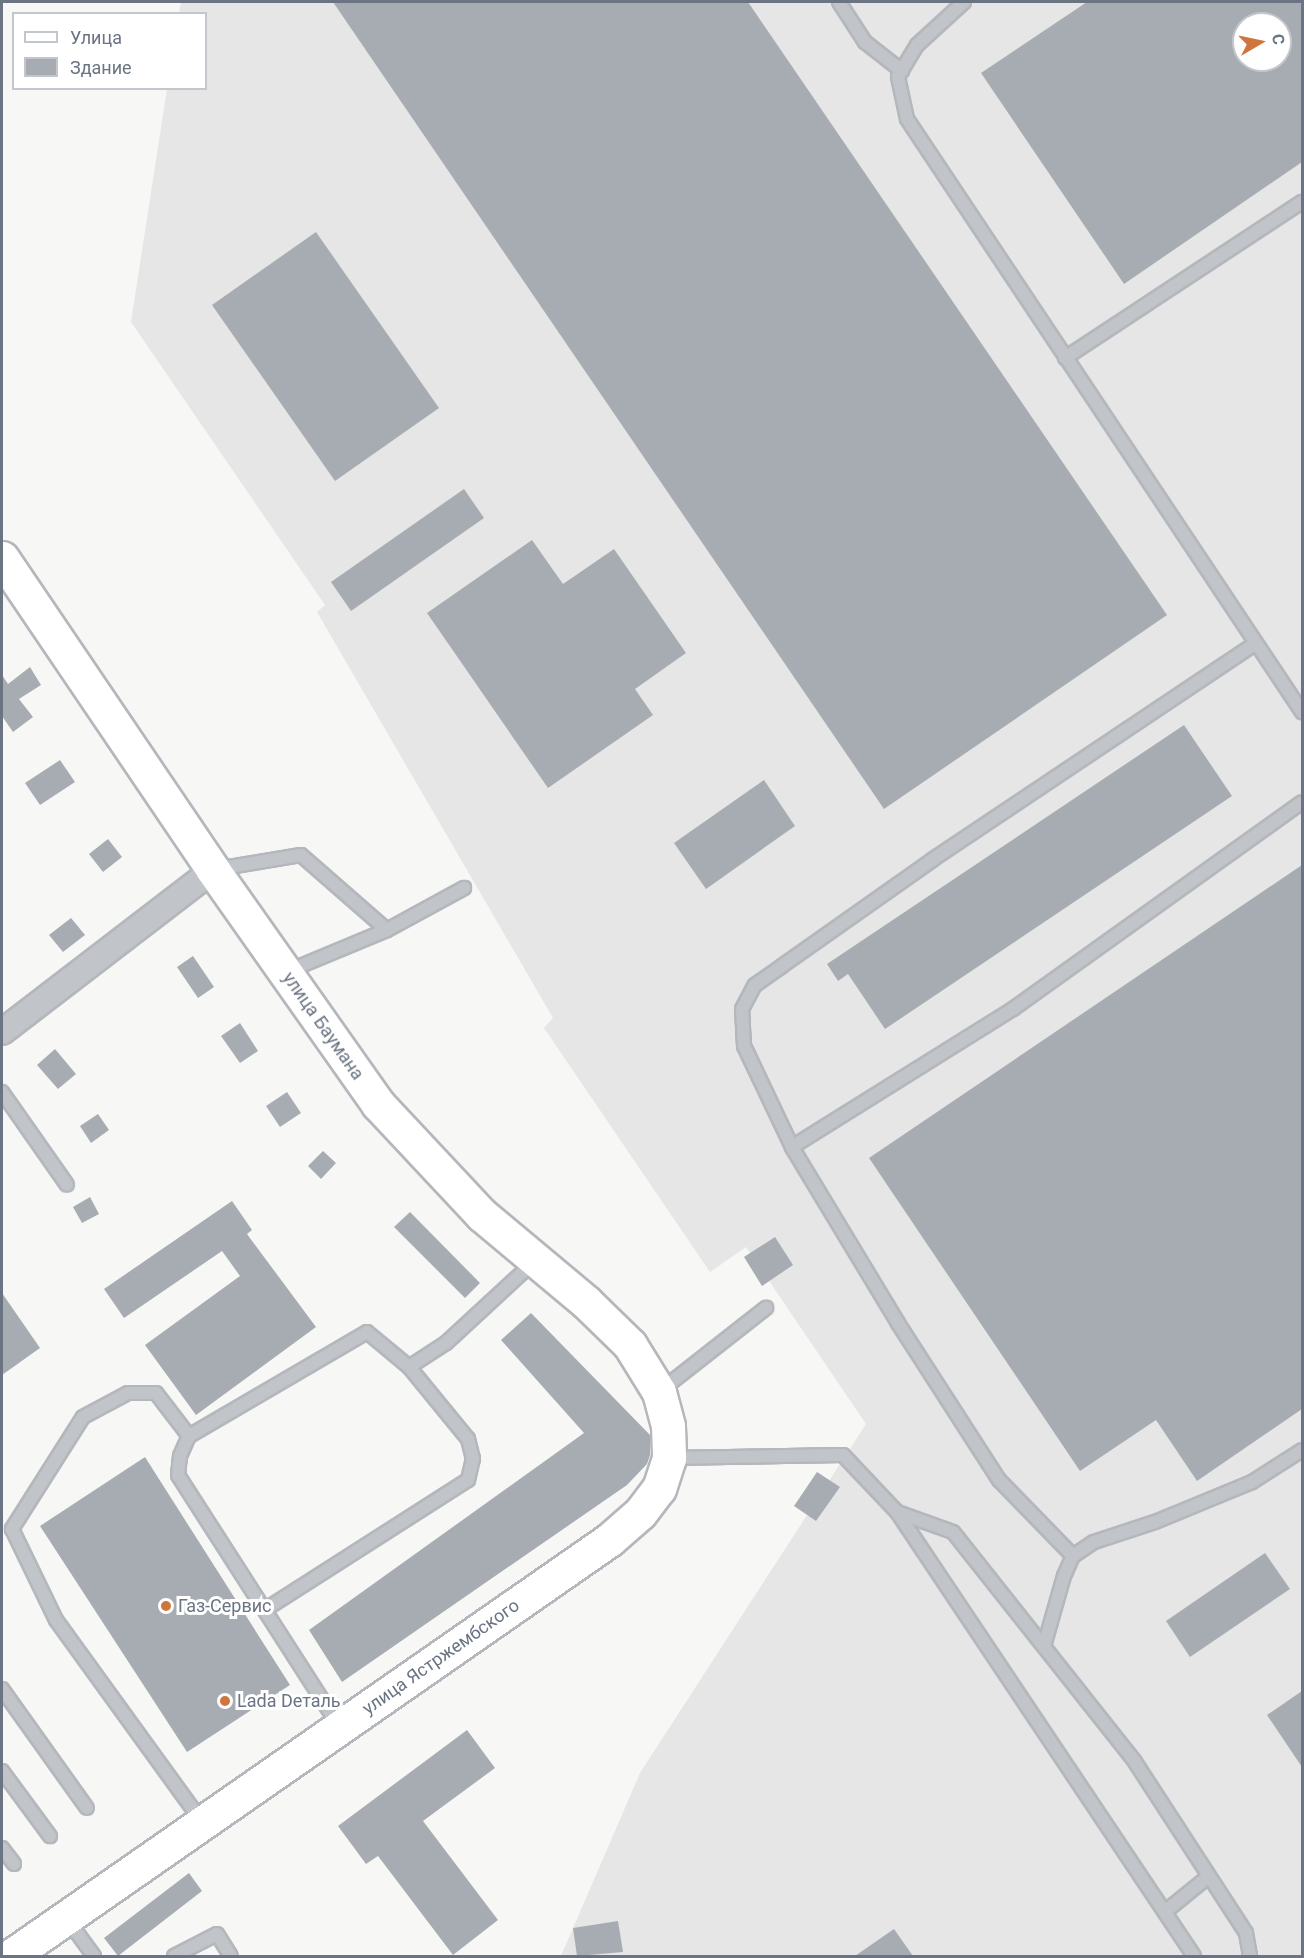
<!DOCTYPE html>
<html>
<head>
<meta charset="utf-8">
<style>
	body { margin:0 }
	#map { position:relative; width:1304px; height:1958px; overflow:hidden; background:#f7f7f5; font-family:Roboto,sans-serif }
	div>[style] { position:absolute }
	.built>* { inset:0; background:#e5e6e5 }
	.building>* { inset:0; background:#a7acb3 }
	.roads { filter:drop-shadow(2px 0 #b4b7bc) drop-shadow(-2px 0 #b4b7bc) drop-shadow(0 2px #b4b7bc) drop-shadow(0 -2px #b4b7bc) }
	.lane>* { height:12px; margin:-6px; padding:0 6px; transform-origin:6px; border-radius:6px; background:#c1c4c8 }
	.street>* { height:24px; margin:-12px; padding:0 12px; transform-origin:12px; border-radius:12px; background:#c1c4c8 }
	.secondary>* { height:33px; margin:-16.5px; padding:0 16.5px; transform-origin:16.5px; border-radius:16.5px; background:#fff }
	.dots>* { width:16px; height:16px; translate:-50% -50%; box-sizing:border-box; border:3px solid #fff; border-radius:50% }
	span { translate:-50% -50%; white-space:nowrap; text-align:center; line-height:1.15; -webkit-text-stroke:6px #fff; paint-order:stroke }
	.street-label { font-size:18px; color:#6a7483 }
	.poi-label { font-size:18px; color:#6a7483 }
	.left { translate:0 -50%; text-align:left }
	.frame { position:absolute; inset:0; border:3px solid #6a7483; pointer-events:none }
	.legend { position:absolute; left:12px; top:12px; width:195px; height:78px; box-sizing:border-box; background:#fff; border:2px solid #c3c7cd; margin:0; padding:8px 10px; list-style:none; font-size:18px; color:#6a7483 }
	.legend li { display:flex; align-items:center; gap:12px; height:30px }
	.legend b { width:30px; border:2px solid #c3c7cd }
	.north { position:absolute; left:1232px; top:12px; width:60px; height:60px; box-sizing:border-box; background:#fff; border:2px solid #c3c7cd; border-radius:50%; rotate:81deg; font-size:16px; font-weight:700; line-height:24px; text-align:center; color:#6a7483 }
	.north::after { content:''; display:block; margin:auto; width:21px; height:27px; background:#d0753d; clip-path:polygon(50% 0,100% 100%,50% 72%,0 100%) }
</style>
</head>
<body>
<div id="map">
	<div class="built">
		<i style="clip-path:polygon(evenodd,181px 2px,1302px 2px,1302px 1956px,561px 1956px,640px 1773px,866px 1424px,746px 1247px,710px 1272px,544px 1028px,553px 1018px,317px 612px,325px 605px,131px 322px,167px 89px,206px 88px,206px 14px,179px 13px,181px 2px,1244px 24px,1280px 24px,1280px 60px,1244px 60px,1244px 24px)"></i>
	</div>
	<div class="building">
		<i style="clip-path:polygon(333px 2px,748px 2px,1167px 615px,884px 809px)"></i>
		<i style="clip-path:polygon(evenodd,1087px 2px,1302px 2px,1302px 162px,1124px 284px,981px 73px,1087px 2px,1244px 24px,1280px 24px,1280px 60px,1244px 60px,1244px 24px)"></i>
		<i style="clip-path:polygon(316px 232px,439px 408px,335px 481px,212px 305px)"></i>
		<i style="clip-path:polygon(464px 489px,484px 518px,351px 611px,331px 582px)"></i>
		<i style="clip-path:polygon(532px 540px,563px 584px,614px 549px,686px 653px,635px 689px,653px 715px,548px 788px,427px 613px)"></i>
		<i style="clip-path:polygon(30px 667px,41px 685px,19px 699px,33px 717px,13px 732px,2px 716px,2px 675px,8px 684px)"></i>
		<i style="clip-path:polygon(1184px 725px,1232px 796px,885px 1029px,848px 974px,838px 981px,827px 964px)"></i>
		<i style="clip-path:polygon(60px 760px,75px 782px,40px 805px,25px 783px)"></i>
		<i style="clip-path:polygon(764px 780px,795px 826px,706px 889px,674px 843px)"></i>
		<i style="clip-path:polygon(108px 839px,122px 857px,103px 872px,89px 854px)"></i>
		<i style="clip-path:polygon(1302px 865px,1302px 1409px,1197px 1481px,1156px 1420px,1080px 1471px,869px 1158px)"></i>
		<i style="clip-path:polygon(71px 918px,85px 935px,63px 952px,49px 935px)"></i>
		<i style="clip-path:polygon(193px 956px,214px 987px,198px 998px,177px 967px)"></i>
		<i style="clip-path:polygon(240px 1023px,258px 1051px,240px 1063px,221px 1036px)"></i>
		<i style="clip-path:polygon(55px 1049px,76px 1074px,58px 1089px,37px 1065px)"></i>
		<i style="clip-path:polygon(287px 1092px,301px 1113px,280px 1127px,266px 1106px)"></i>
		<i style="clip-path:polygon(98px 1114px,109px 1130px,91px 1143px,80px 1126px)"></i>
		<i style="clip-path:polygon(323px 1151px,336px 1163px,321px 1179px,308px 1166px)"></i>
		<i style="clip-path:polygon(90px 1197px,99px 1214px,82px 1223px,73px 1207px)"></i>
		<i style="clip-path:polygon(232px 1201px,252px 1230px,247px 1234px,316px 1327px,196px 1415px,145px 1345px,240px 1276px,222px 1251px,124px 1318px,104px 1289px)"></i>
		<i style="clip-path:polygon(410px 1212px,480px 1283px,465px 1298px,394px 1227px)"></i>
		<i style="clip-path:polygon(775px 1237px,793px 1265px,762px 1286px,744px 1257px)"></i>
		<i style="clip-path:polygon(2px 1293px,40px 1348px,2px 1375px)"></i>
		<i style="clip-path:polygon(531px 1313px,650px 1435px,650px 1455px,647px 1464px,627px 1485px,342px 1682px,309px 1630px,584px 1433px,501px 1340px)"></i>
		<i style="clip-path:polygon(145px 1457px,290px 1685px,187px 1752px,40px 1526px)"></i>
		<i style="clip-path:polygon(817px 1472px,840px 1487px,816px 1521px,794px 1506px)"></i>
		<i style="clip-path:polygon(1265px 1553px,1290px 1589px,1190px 1657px,1166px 1621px)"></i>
		<i style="clip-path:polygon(1302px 1691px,1302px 1767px,1267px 1715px)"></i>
		<i style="clip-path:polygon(467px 1730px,495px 1768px,423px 1821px,498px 1920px,453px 1955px,378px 1856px,366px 1864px,338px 1826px)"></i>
		<i style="clip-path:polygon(189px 1873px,202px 1891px,118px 1956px,104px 1938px)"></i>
		<i style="clip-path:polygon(618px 1921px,623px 1952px,577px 1956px,573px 1928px)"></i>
		<i style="clip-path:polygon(894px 1929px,913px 1956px,855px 1956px)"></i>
	</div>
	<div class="roads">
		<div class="lane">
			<i style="left:839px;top:2px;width:48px;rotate:57deg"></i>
			<i style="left:865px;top:42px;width:47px;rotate:38.1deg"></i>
			<i style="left:964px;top:2px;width:64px;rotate:137.5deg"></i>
			<i style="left:917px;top:45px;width:37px;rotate:121deg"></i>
			<i style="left:898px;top:77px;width:43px;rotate:77.9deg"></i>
			<i style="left:907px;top:119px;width:713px;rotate:56.33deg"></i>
			<i style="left:1065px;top:358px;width:284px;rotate:-33.4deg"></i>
			<i style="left:217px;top:869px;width:85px;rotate:-9.5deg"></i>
			<i style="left:301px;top:855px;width:114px;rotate:41.1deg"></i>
			<i style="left:387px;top:930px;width:88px;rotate:-28.6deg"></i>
			<i style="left:286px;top:972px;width:109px;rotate:-22.6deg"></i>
			<i style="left:2px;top:1092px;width:113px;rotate:55deg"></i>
			<i style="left:792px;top:1147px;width:261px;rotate:-32deg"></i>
			<i style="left:1013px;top:1009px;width:355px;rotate:-35.6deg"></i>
			<i style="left:660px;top:1391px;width:135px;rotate:-38.1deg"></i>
			<i style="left:189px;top:1436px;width:54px;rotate:-127.5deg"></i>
			<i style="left:156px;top:1393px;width:28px;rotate:180deg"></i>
			<i style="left:128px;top:1393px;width:51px;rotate:151.9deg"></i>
			<i style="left:83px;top:1417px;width:133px;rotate:122.4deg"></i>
			<i style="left:12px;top:1529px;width:101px;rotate:64.2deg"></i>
			<i style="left:56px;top:1620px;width:249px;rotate:54.1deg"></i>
			<i style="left:670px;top:1458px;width:173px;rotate:-1deg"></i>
			<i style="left:843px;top:1455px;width:79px;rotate:46.5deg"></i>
			<i style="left:897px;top:1512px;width:534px;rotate:56.22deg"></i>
			<i style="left:897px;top:1512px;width:59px;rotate:19.7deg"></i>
			<i style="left:953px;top:1532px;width:293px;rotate:51.6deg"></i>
			<i style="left:1135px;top:1762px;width:204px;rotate:57deg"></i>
			<i style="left:1246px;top:1933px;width:23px;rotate:80deg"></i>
			<i style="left:1073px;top:1556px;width:106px;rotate:-134.2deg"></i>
			<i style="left:999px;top:1480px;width:187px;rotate:-122.8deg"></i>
			<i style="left:898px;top:1323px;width:205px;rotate:-121.1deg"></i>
			<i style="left:792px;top:1147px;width:112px;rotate:-115.4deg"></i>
			<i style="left:744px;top:1046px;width:37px;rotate:-93deg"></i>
			<i style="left:742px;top:1009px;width:27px;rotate:-62deg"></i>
			<i style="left:755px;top:985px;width:33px;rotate:-35deg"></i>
			<i style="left:782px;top:966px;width:184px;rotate:-35.2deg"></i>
			<i style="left:932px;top:860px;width:389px;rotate:-33.8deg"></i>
			<i style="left:266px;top:1609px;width:240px;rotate:-32.6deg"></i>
			<i style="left:468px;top:1480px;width:22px;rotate:-77deg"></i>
			<i style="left:473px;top:1459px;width:21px;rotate:-104deg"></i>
			<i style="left:468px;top:1439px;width:93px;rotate:-129.3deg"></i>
			<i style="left:1044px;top:1646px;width:73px;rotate:-74.1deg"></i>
			<i style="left:1064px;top:1576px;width:22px;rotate:-66deg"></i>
			<i style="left:1073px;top:1556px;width:25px;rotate:-34deg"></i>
			<i style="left:1094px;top:1542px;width:64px;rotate:-18.2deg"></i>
			<i style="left:1155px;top:1522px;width:105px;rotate:-22.4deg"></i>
			<i style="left:1252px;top:1482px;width:59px;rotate:-32.6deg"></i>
			<i style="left:2px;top:1689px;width:146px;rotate:54.5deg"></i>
			<i style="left:339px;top:1726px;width:298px;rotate:-122.7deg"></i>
			<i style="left:178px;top:1475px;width:19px;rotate:-84deg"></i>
			<i style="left:180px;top:1456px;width:22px;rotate:-66deg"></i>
			<i style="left:189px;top:1436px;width:206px;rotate:-30.3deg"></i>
			<i style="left:367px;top:1332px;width:55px;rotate:39.8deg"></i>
			<i style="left:409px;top:1367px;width:44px;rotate:-33deg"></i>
			<i style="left:446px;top:1343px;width:121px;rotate:-42.7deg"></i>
			<i style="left:2px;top:1771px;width:81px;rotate:53.6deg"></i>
			<i style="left:2px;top:1848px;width:20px;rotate:53deg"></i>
			<i style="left:1166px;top:1911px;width:55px;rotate:-39.1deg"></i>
			<i style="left:67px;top:1919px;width:46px;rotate:53.9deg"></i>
			<i style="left:174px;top:1956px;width:48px;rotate:-27.1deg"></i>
			<i style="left:217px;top:1934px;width:26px;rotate:58deg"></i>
		</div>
		<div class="street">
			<i style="left:2px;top:1032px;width:266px;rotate:-37.5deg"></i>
		</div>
		<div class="secondary">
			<i style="left:2px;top:558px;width:377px;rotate:55.9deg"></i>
			<i style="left:213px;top:870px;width:286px;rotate:54.8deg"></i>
			<i style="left:378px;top:1104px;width:152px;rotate:46.9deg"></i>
			<i style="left:482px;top:1215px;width:136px;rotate:39.9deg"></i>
			<i style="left:586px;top:1302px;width:62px;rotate:44.3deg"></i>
			<i style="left:630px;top:1345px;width:55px;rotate:58.3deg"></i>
			<i style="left:659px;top:1392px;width:35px;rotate:75deg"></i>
			<i style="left:668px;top:1426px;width:32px;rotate:88deg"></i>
			<i style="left:669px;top:1458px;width:32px;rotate:108deg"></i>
			<i style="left:659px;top:1488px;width:31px;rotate:127deg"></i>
			<i style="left:640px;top:1513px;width:41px;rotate:138.9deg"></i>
			<i style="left:609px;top:1540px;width:728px;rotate:145.18deg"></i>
		</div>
	</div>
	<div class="dots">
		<i style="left:166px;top:1606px;background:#d0753d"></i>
		<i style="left:225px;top:1701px;background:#d0753d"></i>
	</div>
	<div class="street-label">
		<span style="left:323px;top:1026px;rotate:55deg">улица Баумана</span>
		<span style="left:441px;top:1657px;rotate:-35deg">улица Ястржембского</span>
	</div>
	<div class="poi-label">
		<span class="left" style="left:178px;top:1606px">Газ-Сервис</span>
		<span class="left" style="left:237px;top:1701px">Lada Dеталь</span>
	</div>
	<div class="frame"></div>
	<ul class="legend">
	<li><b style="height:8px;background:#fff"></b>Улица</li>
	<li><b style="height:16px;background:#a7acb3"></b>Здание</li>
	</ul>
	<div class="north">С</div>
</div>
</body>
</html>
